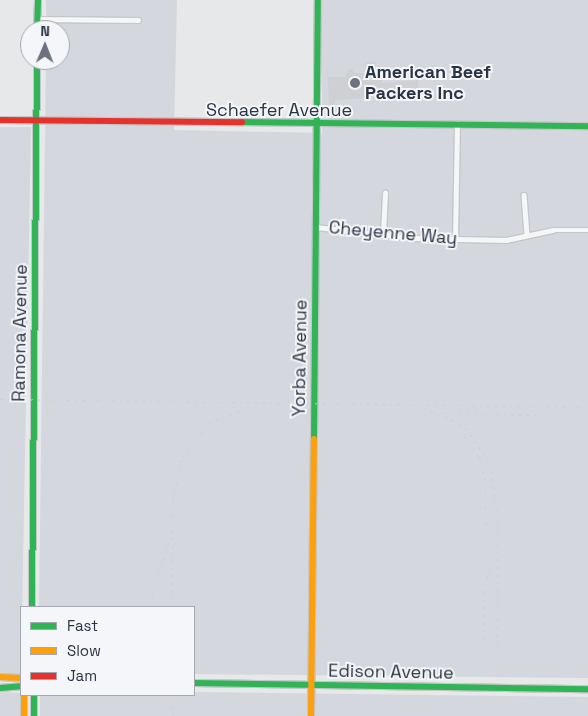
<!DOCTYPE html>
<html>
<head>
<meta charset="utf-8">
<style>
	body { margin:0 }
	#map { position:relative; width:588px; height:716px; overflow:hidden; background:#e6e8ea; font-family:"Space Grotesk",sans-serif }
	div>[style] { position:absolute }
	.built>* { inset:0; background:#d4d7dd }
	.building>* { inset:0; background:#ced0d3 }
	.roads { filter:drop-shadow(1px 0 #c4c6c8) drop-shadow(-1px 0 #c4c6c8) drop-shadow(0 1px #c4c6c8) drop-shadow(0 -1px #c4c6c8) }
	.street>* { height:4.5px; margin:-2.25px; padding:0 2.25px; transform-origin:2.25px; border-radius:2.25px; background:#f5f6f7 }
	.fast>* { height:6px; margin:-3px; padding:0 3px; transform-origin:3px; border-radius:3px; background:#30b455 }
	.slow>* { height:6px; margin:-3px; padding:0 3px; transform-origin:3px; border-radius:3px; background:#ff9f0a }
	.jam>* { height:6px; margin:-3px; padding:0 3px; transform-origin:3px; border-radius:3px; background:#e5322d }
	.rail>* { height:1px; margin-top:-0.5px; transform-origin:0; background:repeating-linear-gradient(90deg,#cecfd2 0 2.5px,transparent 0 7.5px) }
	.dots>* { width:14px; height:14px; translate:-50% -50%; box-sizing:border-box; border:2px solid #f4f6f9; border-radius:50% }
	span { translate:-50% -50%; white-space:nowrap; text-align:center; line-height:1.15; -webkit-text-stroke:4px #f4f6f9; paint-order:stroke }
	.poi-label { font-size:18px; color:#2b3445; font-weight:700 }
	.left { translate:0 -50%; text-align:left }
	.street-label { font-size:18px; color:#2b3445 }
	.legend { position:absolute; left:20px; top:606px; width:175px; height:90px; box-sizing:border-box; background:#f4f6f9; border:1px solid #a4a8b1; margin:0; padding:6px 9px; list-style:none; font-size:15px; color:#2b3445 }
	.legend li { display:flex; align-items:center; gap:10px; height:25px }
	.legend b { width:25px; border:1px solid #a4a8b1 }
	.north { position:absolute; left:20px; top:20px; width:50px; height:50px; box-sizing:border-box; background:#f4f6f9; border:1px solid #a4a8b1; border-radius:50%; rotate:1deg; font-size:14px; font-weight:700; line-height:20px; text-align:center; color:#2b3445 }
	.north::after { content:''; display:block; margin:auto; width:18px; height:22px; background:#6c737f; clip-path:polygon(50% 0,100% 100%,50% 72%,0 100%) }
</style>
</head>
<body>
<div id="map">
	<div class="built">
		<i style="clip-path:polygon(46px 0,177px 0,174px 130px,322px 133px,322px 0,588px 0,588px 678px,194px 674px,194px 607px,39px 607px,46px 60px,60px 60px,60px 30px,46px 30px)"></i>
		<i style="clip-path:polygon(0 127px,31px 127px,21px 675px,0 674px)"></i>
		<i style="clip-path:polygon(0 692px,20px 693px,20px 716px,0 716px)"></i>
		<i style="clip-path:polygon(194px 692px,588px 697px,588px 716px,40px 716px,40px 695px)"></i>
	</div>
	<div class="building">
		<i style="clip-path:polygon(365px 62px,376px 62px,376px 75px,382px 75px,382px 83px,418px 80px,418px 95px,394px 90px,380px 94px,380px 89px,372px 89px,370px 98px,335px 100px,335px 105px,329px 105px,328px 77px,345px 77px,348px 69px,353px 69px,353px 73px,365px 73px)"></i>
	</div>
	<div class="roads">
		<div class="street">
			<i style="left:37px;top:19px;width:101px;rotate:0.6deg"></i>
			<i style="left:524px;top:195px;width:40px;rotate:85.7deg"></i>
			<i style="left:316px;top:227px;width:97px;rotate:6.5deg"></i>
			<i style="left:412px;top:238px;width:94px;rotate:1.2deg"></i>
			<i style="left:506px;top:240px;width:48px;rotate:-12deg"></i>
			<i style="left:553px;top:230px;width:35px"></i>
			<i style="left:383px;top:234px;width:41px;rotate:-87.2deg"></i>
			<i style="left:455px;top:239px;width:115px;rotate:-89deg"></i>
		</div>
		<div class="fast">
			<i style="left:37px;top:30px;width:30px;rotate:-88deg"></i>
			<i style="left:242px;top:122px;width:346px;rotate:0.7deg"></i>
			<i style="left:314px;top:439px;width:439px;rotate:-89.5deg"></i>
			<i style="left:32px;top:607px;width:547px;rotate:-89.48deg"></i>
			<i style="left:194px;top:683px;width:394px;rotate:0.9deg"></i>
			<i style="left:0;top:688px;width:21px;rotate:-5deg"></i>
			<i style="left:34px;top:695px;width:21px;rotate:90deg"></i>
		</div>
		<div class="slow">
			<i style="left:0;top:677px;width:21px;rotate:3deg"></i>
			<i style="left:24px;top:695px;width:21px;rotate:90deg"></i>
			<i style="left:311px;top:716px;width:277px;rotate:-89.4deg"></i>
		</div>
		<div class="jam">
			<i style="left:0;top:120px;width:242px;rotate:0.5deg"></i>
		</div>
	</div>
	<div class="rail">
		<i style="left:0;top:399px;width:588px;rotate:0.78deg"></i>
		<i style="left:423px;top:409px;width:23px;rotate:18deg"></i>
		<i style="left:445px;top:416px;width:24px;rotate:30deg"></i>
		<i style="left:466px;top:428px;width:43px;rotate:56.3deg"></i>
		<i style="left:490px;top:464px;width:51px;rotate:80.9deg"></i>
		<i style="left:498px;top:514px;width:134px;rotate:90.4deg"></i>
		<i style="left:444px;top:413px;width:93px;rotate:1.2deg"></i>
		<i style="left:464px;top:436px;width:26px;rotate:54deg"></i>
		<i style="left:479px;top:457px;width:21px;rotate:73deg"></i>
		<i style="left:485px;top:477px;width:61px;rotate:89.1deg"></i>
		<i style="left:152px;top:595px;width:56px;rotate:-72.2deg"></i>
		<i style="left:172px;top:607px;width:108px;rotate:-89.5deg"></i>
		<i style="left:173px;top:499px;width:43px;rotate:-77.9deg"></i>
		<i style="left:182px;top:457px;width:43px;rotate:-51.5deg"></i>
		<i style="left:209px;top:423px;width:42px;rotate:-21deg"></i>
		<i style="left:483px;top:654px;width:61px;rotate:-89.1deg"></i>
		<i style="left:484px;top:593px;width:35px;rotate:-78deg"></i>
		<i style="left:173px;top:716px;width:21px;rotate:-90deg"></i>
	</div>
	<div class="dots">
		<i style="left:355px;top:83px;background:#6c737f"></i>
	</div>
	<div class="poi-label">
		<span class="left" style="left:365px;top:83px">American Beef<br>Packers Inc</span>
	</div>
	<div class="street-label">
		<span style="left:279px;top:110px">Schaefer Avenue</span>
		<span style="left:393px;top:233px;rotate:5deg">Cheyenne Way</span>
		<span style="left:20px;top:333px;rotate:-89deg">Ramona Avenue</span>
		<span style="left:300px;top:358px;rotate:-89deg">Yorba Avenue</span>
		<span style="left:391px;top:672px;rotate:1deg">Edison Avenue</span>
	</div>
	<ul class="legend">
	<li><b style="height:6px;background:#30b455"></b>Fast</li>
	<li><b style="height:6px;background:#ff9f0a"></b>Slow</li>
	<li><b style="height:6px;background:#e5322d"></b>Jam</li>
	</ul>
	<div class="north">N</div>
</div>
</body>
</html>
